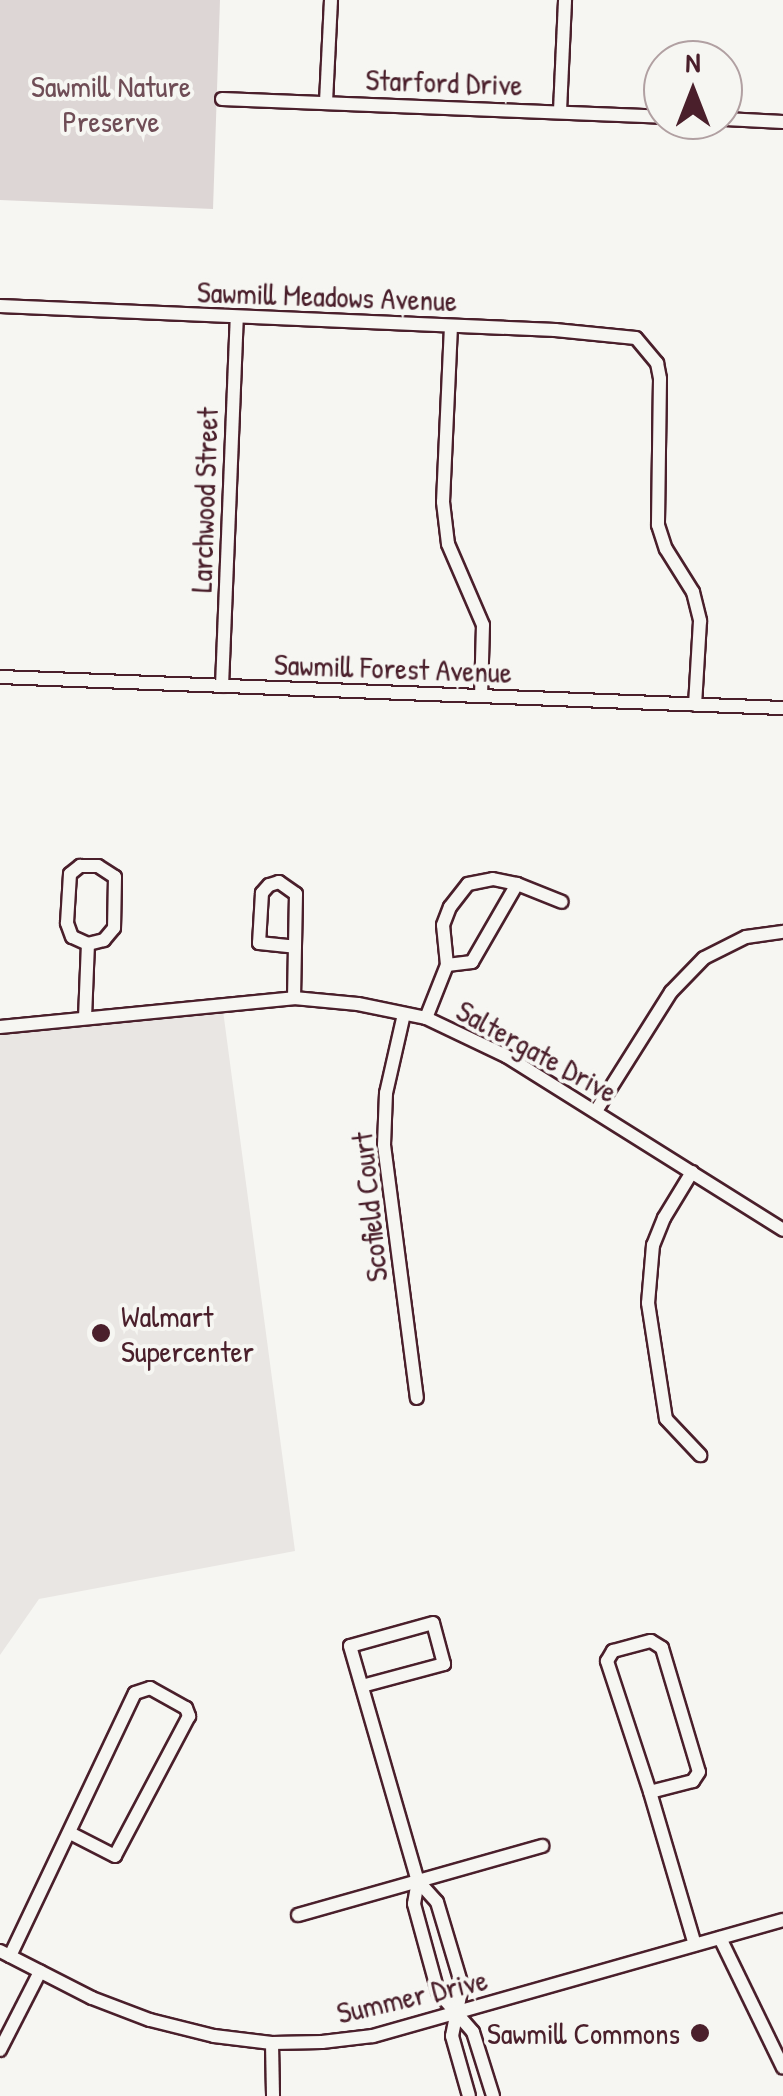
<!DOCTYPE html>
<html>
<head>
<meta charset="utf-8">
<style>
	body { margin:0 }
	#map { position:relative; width:783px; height:2096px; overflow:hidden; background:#f6f6f2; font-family:"Patrick Hand",sans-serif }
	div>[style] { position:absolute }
	.built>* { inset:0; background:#e9e6e3 }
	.green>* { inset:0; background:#ddd6d5 }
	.roads { filter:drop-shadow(2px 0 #4a1f2b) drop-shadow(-2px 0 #4a1f2b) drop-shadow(0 2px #4a1f2b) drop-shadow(0 -2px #4a1f2b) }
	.street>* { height:12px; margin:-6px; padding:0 6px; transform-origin:6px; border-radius:6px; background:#f6f6f2 }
	.dots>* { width:28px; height:28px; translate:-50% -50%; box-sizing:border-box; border:5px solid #f6f6f2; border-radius:50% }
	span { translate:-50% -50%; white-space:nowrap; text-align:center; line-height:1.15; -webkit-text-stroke:8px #f6f6f2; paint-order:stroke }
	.street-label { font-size:30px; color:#4a1f2b }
	.park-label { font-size:30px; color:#6f4d56 }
	.poi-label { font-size:30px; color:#4a1f2b }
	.left { translate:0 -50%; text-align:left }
	.right { translate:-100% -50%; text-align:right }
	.north { position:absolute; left:643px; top:40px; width:100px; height:100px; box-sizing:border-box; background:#f6f6f2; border:2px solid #b1a0a2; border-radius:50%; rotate:0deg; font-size:28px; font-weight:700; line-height:40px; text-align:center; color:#4a1f2b }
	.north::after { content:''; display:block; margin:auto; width:35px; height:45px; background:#4a1f2b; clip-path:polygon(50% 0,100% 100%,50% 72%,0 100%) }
</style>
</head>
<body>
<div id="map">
	<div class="built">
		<i style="clip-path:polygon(222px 1003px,295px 1551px,39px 1599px,0 1655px,0 1027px)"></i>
	</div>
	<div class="green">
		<i style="clip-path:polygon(0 0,220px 0,213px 209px,0 200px)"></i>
	</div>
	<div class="roads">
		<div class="street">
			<i style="left:222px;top:99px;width:441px;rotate:2.3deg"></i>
			<i style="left:326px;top:102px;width:102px;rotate:-87.2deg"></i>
			<i style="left:560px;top:111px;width:111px;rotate:-87.4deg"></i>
			<i style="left:723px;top:119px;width:60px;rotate:2.9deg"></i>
			<i style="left:0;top:306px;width:556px;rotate:2.48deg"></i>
			<i style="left:555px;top:330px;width:81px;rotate:5.6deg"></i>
			<i style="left:636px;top:338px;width:33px;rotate:50deg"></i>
			<i style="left:657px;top:363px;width:16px;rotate:79deg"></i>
			<i style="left:660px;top:379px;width:146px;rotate:90.8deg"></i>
			<i style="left:658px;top:525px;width:25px;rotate:72deg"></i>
			<i style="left:666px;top:549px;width:51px;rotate:57.9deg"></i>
			<i style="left:693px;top:592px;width:30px;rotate:76deg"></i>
			<i style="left:700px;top:621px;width:84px;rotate:93.4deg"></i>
			<i style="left:451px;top:326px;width:176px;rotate:92.6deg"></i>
			<i style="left:443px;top:502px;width:42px;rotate:83.2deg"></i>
			<i style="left:448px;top:544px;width:88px;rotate:66.6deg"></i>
			<i style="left:483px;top:625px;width:71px;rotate:91.6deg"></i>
			<i style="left:0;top:677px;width:784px;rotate:2.27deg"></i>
			<i style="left:222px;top:686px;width:369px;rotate:-87.7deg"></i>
			<i style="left:80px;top:866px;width:18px"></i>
			<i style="left:98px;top:866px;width:20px;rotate:33deg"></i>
			<i style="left:115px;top:877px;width:51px;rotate:91.1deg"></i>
			<i style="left:114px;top:928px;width:16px;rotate:130deg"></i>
			<i style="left:104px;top:940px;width:16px;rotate:166deg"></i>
			<i style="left:88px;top:944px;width:17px;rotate:-156deg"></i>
			<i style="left:72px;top:937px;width:15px;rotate:-110deg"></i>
			<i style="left:67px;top:923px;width:49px;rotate:-86.5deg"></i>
			<i style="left:70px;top:874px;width:13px;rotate:-39deg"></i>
			<i style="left:517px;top:884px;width:48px;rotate:21.8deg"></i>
			<i style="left:294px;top:998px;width:104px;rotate:-88.9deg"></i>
			<i style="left:296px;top:894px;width:21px;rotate:-145deg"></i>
			<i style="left:279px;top:882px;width:10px;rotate:163deg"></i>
			<i style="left:269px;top:885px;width:11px;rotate:131deg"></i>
			<i style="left:262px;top:893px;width:50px;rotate:93.4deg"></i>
			<i style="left:259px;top:943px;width:36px;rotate:6deg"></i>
			<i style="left:404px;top:1014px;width:81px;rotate:102.8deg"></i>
			<i style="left:386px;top:1093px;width:52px;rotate:92.2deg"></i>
			<i style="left:384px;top:1145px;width:255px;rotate:82.6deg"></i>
			<i style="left:85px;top:1018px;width:74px;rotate:-87.7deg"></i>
			<i style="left:426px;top:1018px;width:57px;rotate:-68.4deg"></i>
			<i style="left:447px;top:965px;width:40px;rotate:-95.7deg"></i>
			<i style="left:443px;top:925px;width:19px;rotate:-69deg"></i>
			<i style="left:450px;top:907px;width:29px;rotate:-52deg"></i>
			<i style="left:468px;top:884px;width:25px;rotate:-11deg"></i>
			<i style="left:493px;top:879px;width:25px;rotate:12deg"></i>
			<i style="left:517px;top:884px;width:90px;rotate:120deg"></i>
			<i style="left:472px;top:962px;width:25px;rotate:173deg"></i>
			<i style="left:0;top:1027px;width:295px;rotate:-5.6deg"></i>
			<i style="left:294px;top:998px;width:64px;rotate:5.4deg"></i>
			<i style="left:358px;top:1004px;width:69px;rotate:11.6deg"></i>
			<i style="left:426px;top:1018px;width:89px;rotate:25.4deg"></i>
			<i style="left:506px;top:1056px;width:327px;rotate:32.1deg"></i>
			<i style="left:596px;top:1111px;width:141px;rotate:-57.8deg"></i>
			<i style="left:671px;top:992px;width:47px;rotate:-45.9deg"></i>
			<i style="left:704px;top:958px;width:47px;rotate:-26.6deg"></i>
			<i style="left:746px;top:937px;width:37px;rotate:-8deg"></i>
			<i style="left:692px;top:1172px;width:54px;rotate:121.3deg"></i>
			<i style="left:664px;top:1218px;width:29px;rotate:112deg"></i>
			<i style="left:653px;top:1245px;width:58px;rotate:94.9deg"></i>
			<i style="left:648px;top:1303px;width:117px;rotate:81.2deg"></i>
			<i style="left:666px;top:1419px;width:50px;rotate:46.6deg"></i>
			<i style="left:651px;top:1641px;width:13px;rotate:32deg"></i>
			<i style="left:662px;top:1648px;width:129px;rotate:73.4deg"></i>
			<i style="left:699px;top:1772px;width:11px;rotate:124deg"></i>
			<i style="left:693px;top:1781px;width:44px;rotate:165.7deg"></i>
			<i style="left:650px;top:1792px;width:138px;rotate:-108.2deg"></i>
			<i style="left:607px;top:1661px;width:12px;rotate:-59deg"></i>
			<i style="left:613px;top:1651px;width:39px;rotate:-15deg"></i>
			<i style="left:362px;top:1686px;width:85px;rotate:-15deg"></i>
			<i style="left:444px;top:1664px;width:42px;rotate:-105deg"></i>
			<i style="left:433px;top:1623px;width:86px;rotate:164.5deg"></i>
			<i style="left:350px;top:1646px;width:245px;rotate:73.9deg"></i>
			<i style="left:418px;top:1881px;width:28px;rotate:48deg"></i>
			<i style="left:437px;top:1902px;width:88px;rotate:73.4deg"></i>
			<i style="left:462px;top:1986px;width:51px;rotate:101.3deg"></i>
			<i style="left:452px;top:2036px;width:62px;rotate:74.2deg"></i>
			<i style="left:650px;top:1792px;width:159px;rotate:73.6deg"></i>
			<i style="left:418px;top:1881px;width:23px;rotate:100deg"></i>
			<i style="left:414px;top:1904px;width:91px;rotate:74.7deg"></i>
			<i style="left:438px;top:1992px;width:53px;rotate:48.8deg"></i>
			<i style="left:473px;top:2032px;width:67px;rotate:72.6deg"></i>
			<i style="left:298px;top:1915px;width:254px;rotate:-15.8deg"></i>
			<i style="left:720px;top:1938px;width:144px;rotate:64.1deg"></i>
			<i style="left:0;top:1951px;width:103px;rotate:27.1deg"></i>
			<i style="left:92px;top:1998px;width:62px;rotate:20.8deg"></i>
			<i style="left:150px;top:2020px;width:66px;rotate:14deg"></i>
			<i style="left:214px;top:2036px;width:58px;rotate:6.9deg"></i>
			<i style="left:272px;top:2043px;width:50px;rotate:-1.1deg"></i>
			<i style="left:322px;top:2042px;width:51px;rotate:-6.7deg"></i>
			<i style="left:373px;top:2036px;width:426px;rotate:-15.8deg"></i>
			<i style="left:10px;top:1956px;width:291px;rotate:-64.6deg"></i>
			<i style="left:135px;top:1693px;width:16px;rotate:-18deg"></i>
			<i style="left:150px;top:1688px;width:41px;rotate:29.1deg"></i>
			<i style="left:186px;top:1708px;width:9px;rotate:69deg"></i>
			<i style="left:189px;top:1716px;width:158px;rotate:117.9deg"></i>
			<i style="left:115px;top:1856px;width:51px;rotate:-152.9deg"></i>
			<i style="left:272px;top:2043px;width:53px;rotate:88.9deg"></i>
			<i style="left:0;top:2050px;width:88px;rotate:-62.9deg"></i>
		</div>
	</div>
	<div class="dots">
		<i style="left:101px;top:1333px;background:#4a1f2b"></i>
		<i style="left:700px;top:2033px;background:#4a1f2b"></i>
	</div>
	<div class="street-label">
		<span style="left:444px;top:82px;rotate:2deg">Starford Drive</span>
		<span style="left:327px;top:296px;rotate:2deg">Sawmill Meadows Avenue</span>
		<span style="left:204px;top:500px;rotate:-88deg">Larchwood Street</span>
		<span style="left:393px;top:668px;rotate:2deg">Sawmill Forest Avenue</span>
		<span style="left:537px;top:1051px;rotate:29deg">Saltergate Drive</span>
		<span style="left:369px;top:1207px;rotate:-96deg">Scofield Court</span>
		<span style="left:412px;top:1996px;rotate:-13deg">Summer Drive</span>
	</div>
	<div class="park-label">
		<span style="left:111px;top:103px">Sawmill Nature<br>Preserve</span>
	</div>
	<div class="poi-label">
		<span class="left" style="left:121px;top:1333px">Walmart<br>Supercenter</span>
		<span class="right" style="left:680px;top:2033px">Sawmill Commons</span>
	</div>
	<div class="north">N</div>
</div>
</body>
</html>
